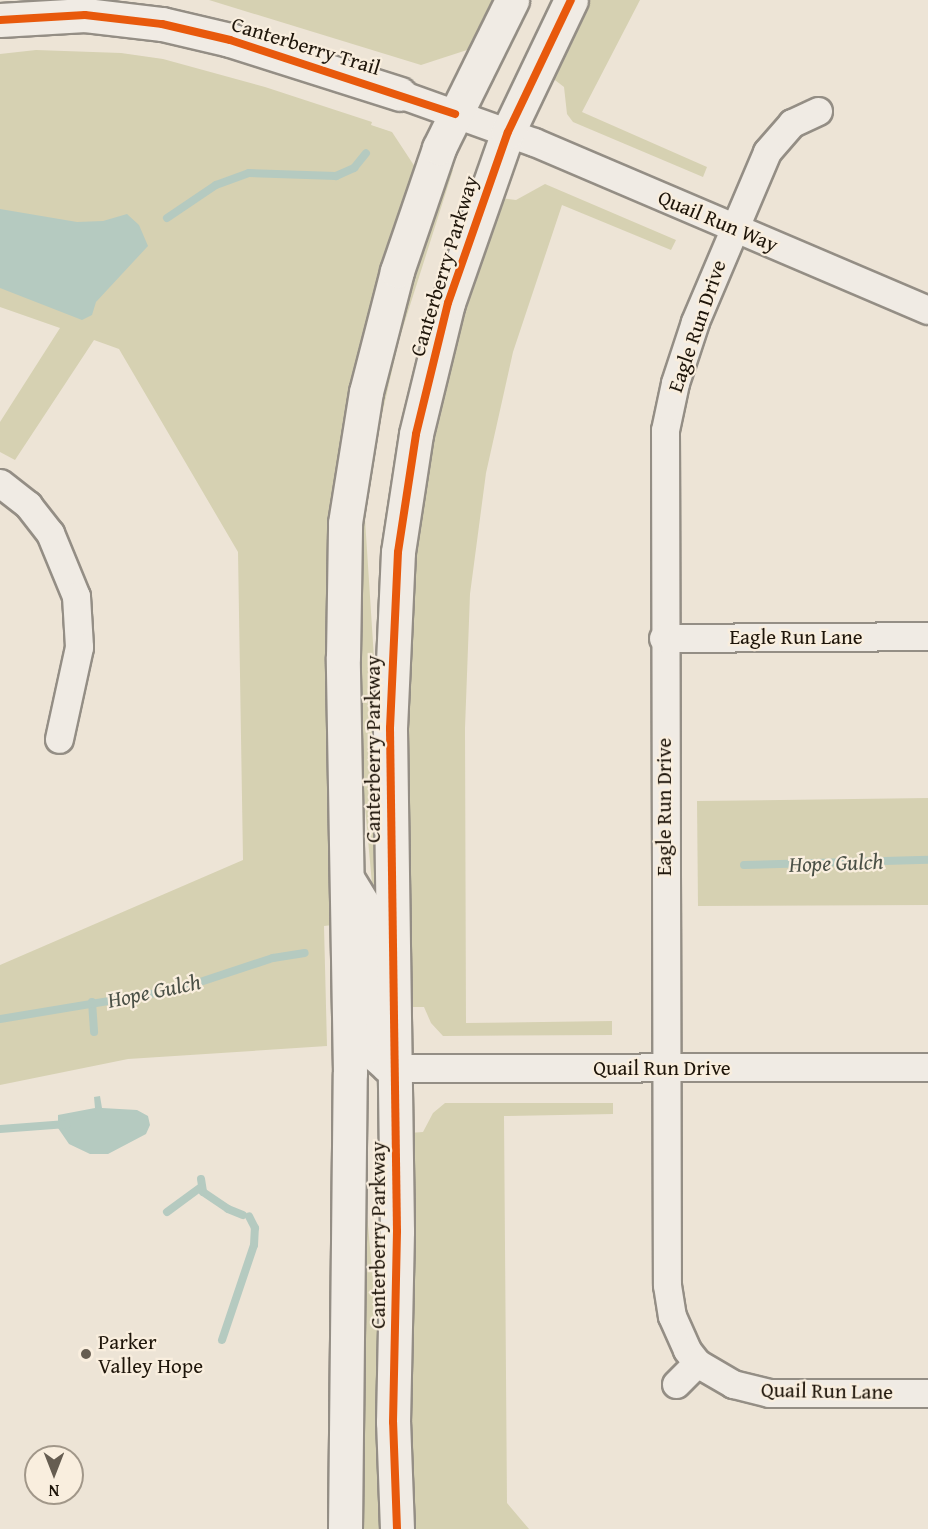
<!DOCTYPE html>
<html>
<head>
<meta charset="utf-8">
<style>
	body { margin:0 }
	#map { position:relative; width:928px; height:1529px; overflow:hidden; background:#ede4d6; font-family:"Gentium Book Plus",serif }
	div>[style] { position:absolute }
	.green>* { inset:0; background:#d6d1b2 }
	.water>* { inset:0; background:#b5cac0 }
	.stream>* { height:8px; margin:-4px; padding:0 4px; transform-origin:4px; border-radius:4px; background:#b5cac0 }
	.roads { filter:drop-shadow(2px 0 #948e85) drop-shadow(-2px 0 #948e85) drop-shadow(0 2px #948e85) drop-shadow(0 -2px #948e85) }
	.street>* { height:27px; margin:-13.5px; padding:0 13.5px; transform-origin:13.5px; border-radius:13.5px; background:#f0ebe4 }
	.secondary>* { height:33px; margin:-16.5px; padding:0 16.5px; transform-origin:16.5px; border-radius:16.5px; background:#f0ebe4 }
	.cycleway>* { height:8px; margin:-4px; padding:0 4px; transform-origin:4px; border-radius:4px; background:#e8590c }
	.dots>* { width:16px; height:16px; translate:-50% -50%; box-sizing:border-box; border:3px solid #f9eede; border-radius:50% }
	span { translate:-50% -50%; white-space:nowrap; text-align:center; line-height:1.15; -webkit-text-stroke:4.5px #f9eede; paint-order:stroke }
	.street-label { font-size:21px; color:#1e150a }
	.poi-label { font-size:21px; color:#1e150a }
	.left { translate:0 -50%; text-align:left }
	.water-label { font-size:22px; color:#4a5046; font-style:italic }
	.north { position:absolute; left:24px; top:1445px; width:60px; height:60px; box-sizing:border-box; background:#f9eede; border:2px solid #a19789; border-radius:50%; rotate:180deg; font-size:16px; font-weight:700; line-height:24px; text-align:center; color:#1e150a }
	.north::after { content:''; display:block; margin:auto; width:21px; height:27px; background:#665d51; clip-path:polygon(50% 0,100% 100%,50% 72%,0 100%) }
</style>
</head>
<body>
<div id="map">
	<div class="green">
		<i style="clip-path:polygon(209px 0,496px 0,467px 50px,421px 65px)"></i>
		<i style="clip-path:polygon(589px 0,640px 0,582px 112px,707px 167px,703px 177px,573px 122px,567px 114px,564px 87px,551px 77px)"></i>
		<i style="clip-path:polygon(36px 50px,121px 53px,163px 59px,265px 87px,372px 122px,371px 125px,392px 132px,415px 167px,366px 325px,332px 496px,327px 597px,333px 925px,324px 926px,327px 1046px,128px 1059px,0 1085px,0 965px,243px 860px,238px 552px,119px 349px,94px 340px,15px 460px,0 452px,0 422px,60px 328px,0 307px,0 54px)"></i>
		<i style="clip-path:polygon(449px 168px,453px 170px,399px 340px,375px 445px,365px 519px,375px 674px,377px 1016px,373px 895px,359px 740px,357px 552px,370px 445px,414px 263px)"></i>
		<i style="clip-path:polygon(545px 184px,676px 240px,671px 250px,562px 205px,513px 352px,486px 473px,470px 594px,465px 728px,466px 1023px,612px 1021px,612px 1035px,443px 1036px,431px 1023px,424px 1007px,408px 1007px,405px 720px,413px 558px,431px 441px,457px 332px,500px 198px,516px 200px)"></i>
		<i style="clip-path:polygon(928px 798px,928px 905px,698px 906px,697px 801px)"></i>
		<i style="clip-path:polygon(445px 1103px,613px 1103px,613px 1114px,504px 1116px,507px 1503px,529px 1529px,416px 1529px,410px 1507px,409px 1133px,423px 1132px,433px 1113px)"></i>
		<i style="clip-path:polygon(359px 1125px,379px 1348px,380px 1529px,363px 1529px)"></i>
	</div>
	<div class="water">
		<i style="clip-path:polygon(0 209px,77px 222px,103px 221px,127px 214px,139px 225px,148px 246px,96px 302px,92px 315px,82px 320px,0 288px)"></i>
		<i style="clip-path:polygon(100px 1096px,102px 1108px,137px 1110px,148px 1116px,150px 1125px,146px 1134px,108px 1154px,90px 1154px,69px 1144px,58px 1128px,58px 1115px,95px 1108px,94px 1097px)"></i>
	</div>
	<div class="stream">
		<i style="left:167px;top:218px;width:59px;rotate:-34deg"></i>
		<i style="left:216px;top:185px;width:35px;rotate:-20deg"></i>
		<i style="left:249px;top:173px;width:87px;rotate:2deg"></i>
		<i style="left:336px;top:176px;width:20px;rotate:-24deg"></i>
		<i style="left:354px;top:168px;width:19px;rotate:-51deg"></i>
		<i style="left:744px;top:865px;width:184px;rotate:-1.6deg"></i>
		<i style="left:92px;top:1002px;width:30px;rotate:86deg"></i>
		<i style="left:0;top:1019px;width:178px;rotate:-9.4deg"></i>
		<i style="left:176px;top:990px;width:102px;rotate:-18.3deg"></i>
		<i style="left:273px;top:958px;width:32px;rotate:-9deg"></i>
		<i style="left:0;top:1129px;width:67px;rotate:-4.3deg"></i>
		<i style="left:201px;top:1179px;width:13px;rotate:81deg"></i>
		<i style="left:203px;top:1192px;width:30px;rotate:34deg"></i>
		<i style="left:228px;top:1209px;width:16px;rotate:22deg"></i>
		<i style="left:167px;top:1212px;width:42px;rotate:-36.3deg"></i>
		<i style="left:222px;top:1340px;width:100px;rotate:-71.4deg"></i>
		<i style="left:254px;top:1245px;width:17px;rotate:-87deg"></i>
		<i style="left:255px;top:1228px;width:13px;rotate:-117deg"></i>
	</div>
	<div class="roads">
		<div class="street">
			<i style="left:400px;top:94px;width:142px;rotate:19.7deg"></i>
			<i style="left:534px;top:142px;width:428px;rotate:23.1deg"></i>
			<i style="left:818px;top:111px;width:29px;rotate:155deg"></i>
			<i style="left:792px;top:123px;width:38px;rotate:131deg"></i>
			<i style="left:767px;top:152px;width:185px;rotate:113deg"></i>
			<i style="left:695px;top:322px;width:64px;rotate:108.2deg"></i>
			<i style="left:675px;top:383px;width:48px;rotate:102deg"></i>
			<i style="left:665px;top:430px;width:855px;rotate:89.87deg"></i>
			<i style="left:667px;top:1285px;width:31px;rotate:81deg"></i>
			<i style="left:672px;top:1316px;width:37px;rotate:66deg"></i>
			<i style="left:687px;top:1350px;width:16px;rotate:52deg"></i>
			<i style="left:697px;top:1363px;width:42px;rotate:30.3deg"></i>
			<i style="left:733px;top:1384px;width:37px;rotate:14deg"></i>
			<i style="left:769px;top:1393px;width:159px"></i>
			<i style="left:0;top:483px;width:36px;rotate:38deg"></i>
			<i style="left:28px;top:505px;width:36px;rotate:52deg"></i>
			<i style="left:50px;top:533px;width:68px;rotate:67.6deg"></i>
			<i style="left:76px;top:596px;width:51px;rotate:86.6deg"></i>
			<i style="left:79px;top:647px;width:94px;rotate:102.3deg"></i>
			<i style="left:663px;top:638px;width:265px;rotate:-0.4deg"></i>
			<i style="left:348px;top:874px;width:42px;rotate:58.6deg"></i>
			<i style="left:370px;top:910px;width:140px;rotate:88.8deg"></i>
			<i style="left:373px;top:1050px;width:8px;rotate:76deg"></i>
			<i style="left:375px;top:1058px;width:15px;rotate:42deg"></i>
			<i style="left:386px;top:1068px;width:542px;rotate:-0.11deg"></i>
			<i style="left:676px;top:1384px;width:30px;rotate:-45deg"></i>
		</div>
		<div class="secondary">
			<i style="left:0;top:20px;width:85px;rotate:-3.4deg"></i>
			<i style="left:85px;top:15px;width:78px;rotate:6.7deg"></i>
			<i style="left:162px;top:24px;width:70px;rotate:13.2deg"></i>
			<i style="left:230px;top:40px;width:178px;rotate:17.6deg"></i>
			<i style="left:345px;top:1529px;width:456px;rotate:-89.4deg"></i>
			<i style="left:350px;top:1073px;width:416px;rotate:-91deg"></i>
			<i style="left:343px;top:657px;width:134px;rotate:-89.1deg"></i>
			<i style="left:345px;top:523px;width:133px;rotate:-80.9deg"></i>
			<i style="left:366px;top:392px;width:125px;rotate:-75.6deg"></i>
			<i style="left:397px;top:271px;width:130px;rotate:-71.1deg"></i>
			<i style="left:439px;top:148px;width:165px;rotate:-63.7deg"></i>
			<i style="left:397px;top:1529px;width:107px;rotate:-92.1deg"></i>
			<i style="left:393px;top:1422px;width:191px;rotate:-88.8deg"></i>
			<i style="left:397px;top:1231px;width:503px;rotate:-90.8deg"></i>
			<i style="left:390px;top:728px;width:176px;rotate:-87.4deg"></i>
			<i style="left:398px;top:552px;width:119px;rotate:-81.3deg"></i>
			<i style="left:416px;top:434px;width:135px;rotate:-76.3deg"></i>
			<i style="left:448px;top:303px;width:181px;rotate:-70.7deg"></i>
			<i style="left:508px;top:132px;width:146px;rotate:-64.5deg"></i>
		</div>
	</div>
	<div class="cycleway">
		<i style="left:0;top:20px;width:85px;rotate:-3.4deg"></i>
		<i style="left:85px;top:15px;width:78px;rotate:6.7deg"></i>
		<i style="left:162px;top:24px;width:70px;rotate:13.2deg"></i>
		<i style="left:230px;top:40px;width:237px;rotate:18.2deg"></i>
		<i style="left:397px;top:1529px;width:107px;rotate:-92.1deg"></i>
		<i style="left:393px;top:1422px;width:191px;rotate:-88.8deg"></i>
		<i style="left:397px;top:1231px;width:503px;rotate:-90.8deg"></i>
		<i style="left:390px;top:728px;width:176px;rotate:-87.4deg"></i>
		<i style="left:398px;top:552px;width:119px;rotate:-81.3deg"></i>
		<i style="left:416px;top:434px;width:135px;rotate:-76.3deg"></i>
		<i style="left:448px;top:303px;width:181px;rotate:-70.7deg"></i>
		<i style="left:508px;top:132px;width:146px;rotate:-64.5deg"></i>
	</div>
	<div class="dots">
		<i style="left:86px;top:1354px;background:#665d51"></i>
	</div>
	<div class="street-label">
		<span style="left:306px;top:46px;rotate:17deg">Canterberry Trail</span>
		<span style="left:718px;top:221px;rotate:23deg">Quail Run Way</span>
		<span style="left:444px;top:266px;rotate:-73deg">Canterberry Parkway</span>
		<span style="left:697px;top:326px;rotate:-71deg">Eagle Run Drive</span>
		<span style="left:796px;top:637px">Eagle Run Lane</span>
		<span style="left:373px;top:749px;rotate:-90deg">Canterberry Parkway</span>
		<span style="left:664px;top:807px;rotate:-90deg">Eagle Run Drive</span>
		<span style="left:662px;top:1068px">Quail Run Drive</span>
		<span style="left:378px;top:1235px;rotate:-90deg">Canterberry Parkway</span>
		<span style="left:827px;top:1391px;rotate:1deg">Quail Run Lane</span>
	</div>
	<div class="poi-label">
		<span class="left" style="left:98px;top:1354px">Parker<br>Valley Hope</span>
	</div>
	<div class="water-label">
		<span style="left:836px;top:863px;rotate:-2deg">Hope Gulch</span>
		<span style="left:154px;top:991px;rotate:-12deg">Hope Gulch</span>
	</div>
	<div class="north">N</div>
</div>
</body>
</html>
